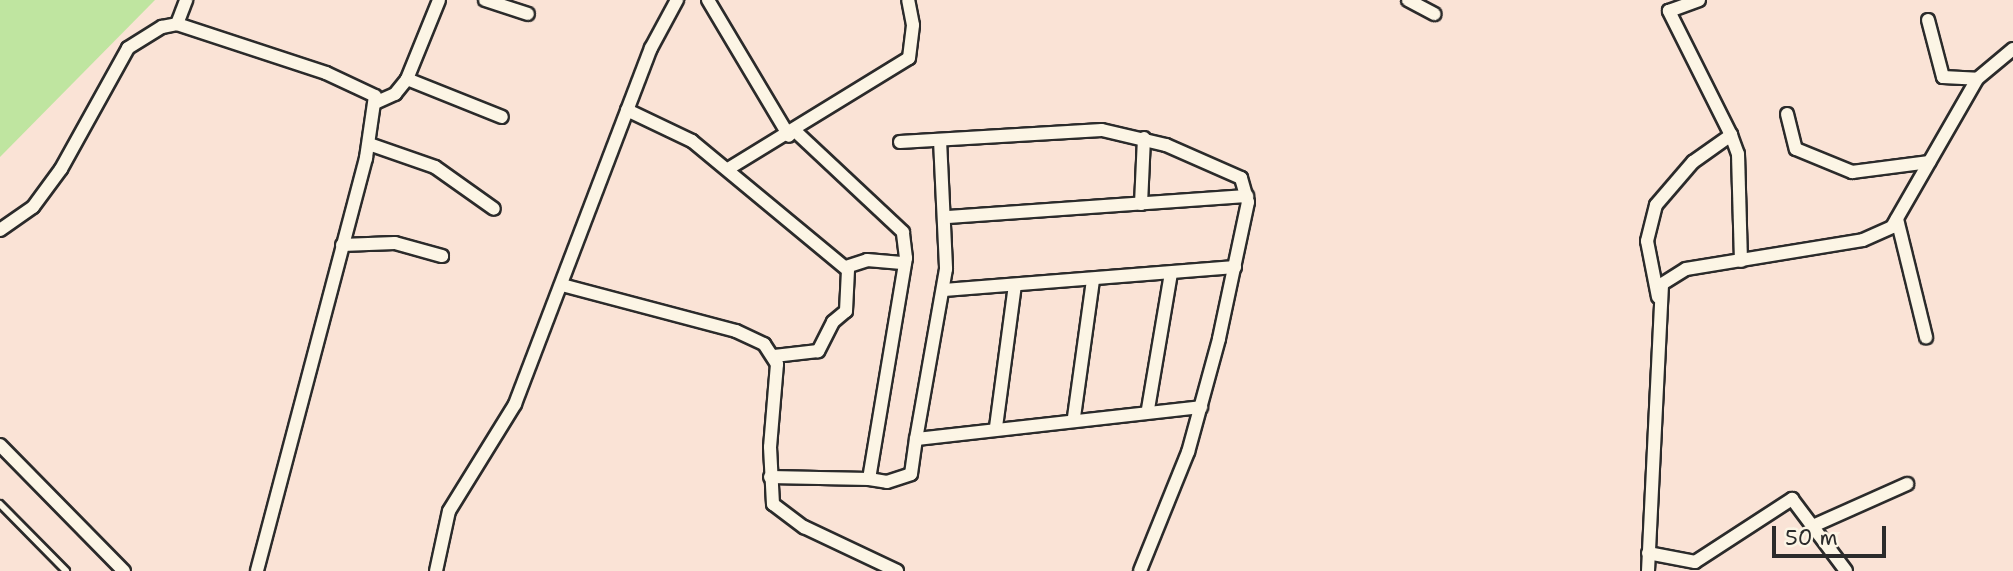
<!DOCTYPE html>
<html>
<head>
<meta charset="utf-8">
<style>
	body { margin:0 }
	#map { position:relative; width:2013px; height:571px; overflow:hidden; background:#fae3d6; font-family:"Shantell Sans",sans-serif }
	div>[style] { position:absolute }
	.green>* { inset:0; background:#bfe5a0 }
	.roads { filter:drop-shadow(2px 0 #2b2b2b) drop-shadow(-2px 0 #2b2b2b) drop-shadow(0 2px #2b2b2b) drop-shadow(0 -2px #2b2b2b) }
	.lane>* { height:6px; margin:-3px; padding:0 3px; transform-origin:3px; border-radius:3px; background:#fcf5e5 }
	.street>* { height:12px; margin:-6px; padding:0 6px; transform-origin:6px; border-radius:6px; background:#fcf5e5 }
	span { translate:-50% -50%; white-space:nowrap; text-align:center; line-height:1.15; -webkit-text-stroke:5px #fcf5e5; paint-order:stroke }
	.scale { position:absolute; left:1772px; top:526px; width:114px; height:32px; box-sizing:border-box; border:4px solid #2b2b2b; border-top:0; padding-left:9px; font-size:21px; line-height:24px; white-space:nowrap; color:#2b2b2b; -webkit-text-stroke:5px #fcf5e5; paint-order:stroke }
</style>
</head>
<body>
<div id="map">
	<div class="green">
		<i style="clip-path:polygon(0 0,155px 0,0 157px)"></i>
	</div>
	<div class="roads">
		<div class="lane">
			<i style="left:0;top:504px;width:94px;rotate:45.4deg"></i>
		</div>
		<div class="street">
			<i style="left:485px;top:0;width:45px;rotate:18deg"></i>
			<i style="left:708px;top:0;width:158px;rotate:59.2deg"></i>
			<i style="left:1408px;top:0;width:30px;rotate:28deg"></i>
			<i style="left:1928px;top:20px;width:59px;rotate:75.3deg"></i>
			<i style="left:1943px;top:77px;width:34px;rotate:3deg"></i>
			<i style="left:177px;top:24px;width:26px;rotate:-69deg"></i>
			<i style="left:407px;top:79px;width:102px;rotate:21.8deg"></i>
			<i style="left:377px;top:102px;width:20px;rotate:-24deg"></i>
			<i style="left:395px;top:94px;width:19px;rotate:-51deg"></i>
			<i style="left:407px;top:79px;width:85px;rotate:-67.9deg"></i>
			<i style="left:627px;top:110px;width:72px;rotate:25.5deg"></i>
			<i style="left:692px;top:141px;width:202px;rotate:39.6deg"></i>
			<i style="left:848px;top:270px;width:41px;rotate:92.8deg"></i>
			<i style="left:846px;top:311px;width:17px;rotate:140deg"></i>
			<i style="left:833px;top:322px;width:33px;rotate:117deg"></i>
			<i style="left:818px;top:351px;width:44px;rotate:173.5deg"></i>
			<i style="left:1787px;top:114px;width:36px;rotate:76deg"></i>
			<i style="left:1796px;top:149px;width:61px;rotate:22.3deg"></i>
			<i style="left:1852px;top:172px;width:78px;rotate:-7.4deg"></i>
			<i style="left:1731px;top:135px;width:20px;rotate:70deg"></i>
			<i style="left:1738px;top:154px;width:107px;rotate:88.4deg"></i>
			<i style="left:940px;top:140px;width:129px;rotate:87.3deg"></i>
			<i style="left:946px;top:269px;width:173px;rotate:100deg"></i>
			<i style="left:916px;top:439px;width:287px;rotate:-6.4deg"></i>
			<i style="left:900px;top:142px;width:202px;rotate:-3.4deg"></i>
			<i style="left:1102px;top:130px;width:66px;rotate:13.2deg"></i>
			<i style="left:1166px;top:145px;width:82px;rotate:23.7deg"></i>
			<i style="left:1241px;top:178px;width:25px;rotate:74deg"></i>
			<i style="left:1248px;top:202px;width:140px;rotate:102deg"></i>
			<i style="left:1219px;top:339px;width:117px;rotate:105.3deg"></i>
			<i style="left:1188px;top:452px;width:128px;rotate:112deg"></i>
			<i style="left:369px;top:144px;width:70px;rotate:19.2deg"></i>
			<i style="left:435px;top:167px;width:72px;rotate:35.4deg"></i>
			<i style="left:728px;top:169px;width:212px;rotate:-31.5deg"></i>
			<i style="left:909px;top:58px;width:33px;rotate:-83deg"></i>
			<i style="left:913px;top:25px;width:25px;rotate:-101deg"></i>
			<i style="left:1141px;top:204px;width:66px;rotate:-87.4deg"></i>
			<i style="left:947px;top:217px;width:301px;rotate:-4deg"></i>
			<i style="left:1897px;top:219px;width:122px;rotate:76.2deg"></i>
			<i style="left:0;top:230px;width:40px;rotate:-34.9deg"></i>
			<i style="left:33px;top:207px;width:47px;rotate:-53.6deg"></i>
			<i style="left:61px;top:169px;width:138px;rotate:-61deg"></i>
			<i style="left:128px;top:48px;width:40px;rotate:-32deg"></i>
			<i style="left:162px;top:27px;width:15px;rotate:-11deg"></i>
			<i style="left:177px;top:24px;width:157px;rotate:18.2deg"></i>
			<i style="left:326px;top:73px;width:54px;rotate:25.1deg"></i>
			<i style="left:375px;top:96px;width:63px;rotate:98.3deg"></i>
			<i style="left:366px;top:158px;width:427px;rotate:104.8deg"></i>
			<i style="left:342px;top:245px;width:53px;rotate:-2.2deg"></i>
			<i style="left:395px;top:243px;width:49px;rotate:15.5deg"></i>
			<i style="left:846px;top:267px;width:22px;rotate:-18deg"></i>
			<i style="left:867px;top:260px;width:38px;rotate:5deg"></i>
			<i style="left:562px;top:285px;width:180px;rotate:14.8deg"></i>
			<i style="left:736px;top:331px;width:31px;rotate:25deg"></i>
			<i style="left:764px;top:344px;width:24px;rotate:57deg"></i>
			<i style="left:777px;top:364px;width:83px;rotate:94.8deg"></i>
			<i style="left:770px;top:447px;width:57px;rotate:87deg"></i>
			<i style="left:773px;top:504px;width:39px;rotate:37deg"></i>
			<i style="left:804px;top:527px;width:103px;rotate:25.3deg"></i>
			<i style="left:944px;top:290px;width:292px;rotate:-4.5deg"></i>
			<i style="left:1658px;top:297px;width:57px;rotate:-101.1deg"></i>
			<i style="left:1647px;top:241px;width:37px;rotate:-76deg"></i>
			<i style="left:1656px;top:205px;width:57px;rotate:-49.3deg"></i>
			<i style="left:1693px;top:162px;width:47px;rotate:-35.4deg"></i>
			<i style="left:1731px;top:135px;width:139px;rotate:-116.6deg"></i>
			<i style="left:1669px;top:11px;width:32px;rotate:-20deg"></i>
			<i style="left:1148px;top:409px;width:138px;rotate:-80.4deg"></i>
			<i style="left:1074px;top:417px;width:138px;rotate:-82.1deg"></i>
			<i style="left:996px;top:427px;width:143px;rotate:-82.4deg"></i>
			<i style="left:0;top:445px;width:177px;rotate:45.5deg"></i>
			<i style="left:770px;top:477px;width:99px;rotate:1.2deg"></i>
			<i style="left:869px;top:479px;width:224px;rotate:-80.5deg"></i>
			<i style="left:906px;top:258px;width:26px;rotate:-97deg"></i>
			<i style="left:903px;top:232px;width:146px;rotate:-136.9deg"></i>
			<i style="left:869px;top:479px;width:18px;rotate:9deg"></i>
			<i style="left:887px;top:482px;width:25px;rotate:-18deg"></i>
			<i style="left:911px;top:474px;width:35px;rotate:-82deg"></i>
			<i style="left:1815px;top:525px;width:101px;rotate:-24deg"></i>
			<i style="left:1648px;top:553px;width:48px;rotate:10.8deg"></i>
			<i style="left:1695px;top:562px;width:116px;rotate:-33deg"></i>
			<i style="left:1792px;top:499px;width:90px;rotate:53.1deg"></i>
			<i style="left:436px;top:571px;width:61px;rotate:-77.8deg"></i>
			<i style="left:449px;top:511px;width:126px;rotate:-58.3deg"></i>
			<i style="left:515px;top:404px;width:381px;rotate:-69.1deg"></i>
			<i style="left:651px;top:48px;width:55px;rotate:-61.6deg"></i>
			<i style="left:1648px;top:571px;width:287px;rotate:-87.2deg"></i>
			<i style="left:1662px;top:284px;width:28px;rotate:-32deg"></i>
			<i style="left:1686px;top:269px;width:179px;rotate:-9.3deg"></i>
			<i style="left:1863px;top:240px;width:32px;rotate:-24deg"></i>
			<i style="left:1892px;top:227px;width:171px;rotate:-60.1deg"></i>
			<i style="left:1977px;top:79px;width:47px;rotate:-39.8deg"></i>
		</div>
	</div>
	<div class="scale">50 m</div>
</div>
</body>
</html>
